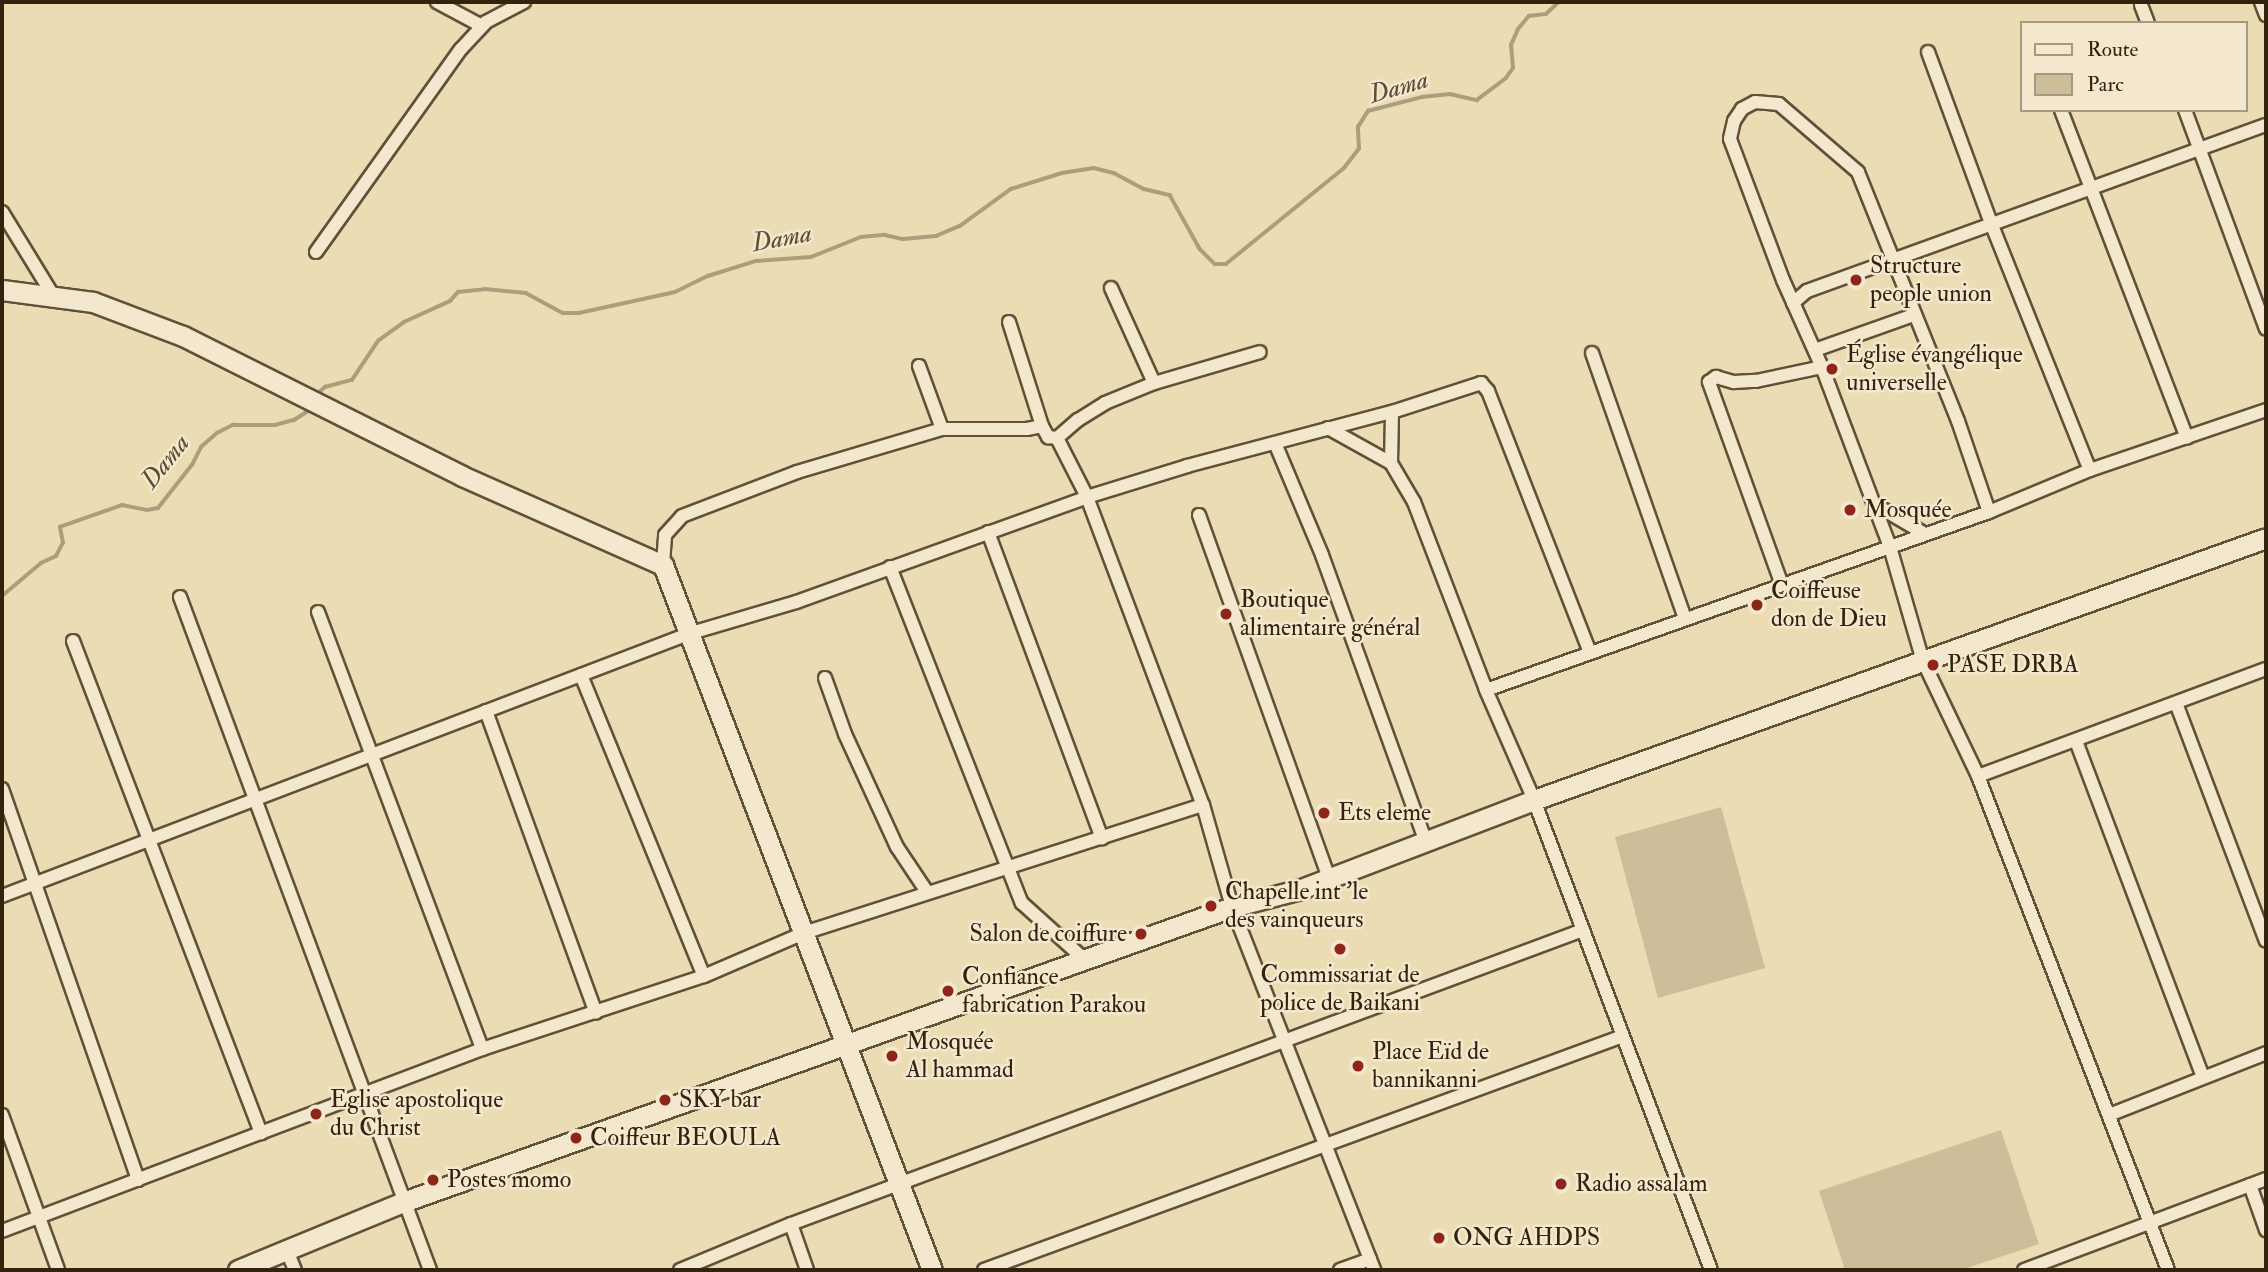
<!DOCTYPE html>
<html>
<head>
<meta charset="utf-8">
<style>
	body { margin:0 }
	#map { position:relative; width:2268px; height:1272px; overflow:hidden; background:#ecdcb4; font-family:"IM FELL Double Pica",serif }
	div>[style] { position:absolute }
	.green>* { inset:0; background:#cdbd98 }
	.stream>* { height:3.5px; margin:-1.75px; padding:0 1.75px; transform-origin:1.75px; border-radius:1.75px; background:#ad9d7c }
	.roads { filter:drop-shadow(2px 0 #615138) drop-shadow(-2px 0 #615138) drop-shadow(0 2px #615138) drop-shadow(0 -2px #615138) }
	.street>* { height:12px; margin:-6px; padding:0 6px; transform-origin:6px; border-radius:6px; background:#f3e8ce }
	.secondary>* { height:19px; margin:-9.5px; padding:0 9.5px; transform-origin:9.5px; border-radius:9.5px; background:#f3e8ce }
	.dots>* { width:19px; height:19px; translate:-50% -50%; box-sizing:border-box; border:4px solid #f3e8ce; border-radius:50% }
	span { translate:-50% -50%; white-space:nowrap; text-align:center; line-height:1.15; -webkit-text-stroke:5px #f3e8ce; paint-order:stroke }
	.poi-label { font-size:24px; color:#33230e }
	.left { translate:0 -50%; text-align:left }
	.right { translate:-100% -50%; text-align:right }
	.water-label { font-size:26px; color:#5e4e34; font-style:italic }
	.frame { position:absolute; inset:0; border:4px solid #33230e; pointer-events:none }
	.legend { position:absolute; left:2020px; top:21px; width:228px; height:91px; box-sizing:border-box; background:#f3e8ce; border:2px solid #a69981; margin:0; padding:9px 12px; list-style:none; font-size:21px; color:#33230e }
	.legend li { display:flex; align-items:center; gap:14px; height:35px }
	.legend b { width:35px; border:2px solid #a69981 }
</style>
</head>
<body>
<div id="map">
	<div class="green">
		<i style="clip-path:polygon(1721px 807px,1765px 968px,1658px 998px,1615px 837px)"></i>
		<i style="clip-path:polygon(2001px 1130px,2039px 1244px,1961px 1270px,1845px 1270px,1819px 1191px)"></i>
	</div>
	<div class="stream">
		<i style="left:317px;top:394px;width:11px;rotate:-41deg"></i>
		<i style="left:325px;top:387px;width:28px;rotate:-15deg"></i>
		<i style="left:352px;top:380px;width:47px;rotate:-56.3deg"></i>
		<i style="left:378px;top:341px;width:32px;rotate:-36deg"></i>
		<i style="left:404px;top:322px;width:51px;rotate:-24.5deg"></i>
		<i style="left:450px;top:301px;width:12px;rotate:-48deg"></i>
		<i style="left:458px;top:292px;width:27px;rotate:-6deg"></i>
		<i style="left:485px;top:289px;width:41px;rotate:5.6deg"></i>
		<i style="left:526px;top:293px;width:42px;rotate:28.4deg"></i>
		<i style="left:563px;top:313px;width:16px"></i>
		<i style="left:579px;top:313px;width:98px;rotate:-12.3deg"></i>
		<i style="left:675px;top:292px;width:37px;rotate:-26deg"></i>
		<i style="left:708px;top:276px;width:50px;rotate:-17.4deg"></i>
		<i style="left:756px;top:261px;width:55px;rotate:-4.2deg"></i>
		<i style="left:811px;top:257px;width:54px;rotate:-21.8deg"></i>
		<i style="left:861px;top:237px;width:24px;rotate:-5deg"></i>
		<i style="left:885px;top:235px;width:18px;rotate:13deg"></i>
		<i style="left:903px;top:239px;width:33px;rotate:-5deg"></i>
		<i style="left:936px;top:236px;width:26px;rotate:-23deg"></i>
		<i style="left:960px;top:226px;width:63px;rotate:-36deg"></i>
		<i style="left:1011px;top:189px;width:53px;rotate:-17.4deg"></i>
		<i style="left:1062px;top:173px;width:32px;rotate:-9deg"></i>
		<i style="left:1094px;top:168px;width:21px;rotate:14deg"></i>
		<i style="left:1114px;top:173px;width:34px;rotate:28deg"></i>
		<i style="left:1144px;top:189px;width:27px;rotate:13deg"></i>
		<i style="left:1170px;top:195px;width:62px;rotate:60.9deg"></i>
		<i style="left:1200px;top:249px;width:21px;rotate:45deg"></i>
		<i style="left:1215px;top:264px;width:11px"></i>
		<i style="left:1226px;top:264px;width:152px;rotate:-39.1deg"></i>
		<i style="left:1344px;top:168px;width:24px;rotate:-52deg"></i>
		<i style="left:1359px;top:149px;width:22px;rotate:-93deg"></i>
		<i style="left:1358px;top:127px;width:19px;rotate:-58deg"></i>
		<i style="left:1368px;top:111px;width:56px;rotate:-14.5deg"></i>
		<i style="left:1422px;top:97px;width:28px;rotate:-6deg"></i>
		<i style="left:1450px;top:94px;width:28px;rotate:13deg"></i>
		<i style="left:1477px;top:100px;width:36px;rotate:-37deg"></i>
		<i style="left:1506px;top:78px;width:12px;rotate:-55deg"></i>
		<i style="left:1513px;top:68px;width:23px;rotate:-95deg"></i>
		<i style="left:1511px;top:45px;width:17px;rotate:-66deg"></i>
		<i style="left:1518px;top:29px;width:17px;rotate:-50deg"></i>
		<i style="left:1529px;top:16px;width:17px;rotate:-7deg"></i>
		<i style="left:1546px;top:14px;width:18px;rotate:-43deg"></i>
		<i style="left:2px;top:596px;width:51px;rotate:-40.2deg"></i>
		<i style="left:41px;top:563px;width:17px;rotate:-25deg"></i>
		<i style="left:56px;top:556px;width:15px;rotate:-62deg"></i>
		<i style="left:63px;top:543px;width:16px;rotate:-101deg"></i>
		<i style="left:60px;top:527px;width:66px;rotate:-19.5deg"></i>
		<i style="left:122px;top:505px;width:25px;rotate:11deg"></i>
		<i style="left:147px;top:510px;width:11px;rotate:-10deg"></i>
		<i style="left:158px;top:508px;width:55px;rotate:-51.7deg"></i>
		<i style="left:192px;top:465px;width:20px;rotate:-63deg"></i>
		<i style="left:201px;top:447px;width:21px;rotate:-41deg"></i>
		<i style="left:217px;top:433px;width:18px;rotate:-27deg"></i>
		<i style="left:233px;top:425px;width:42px"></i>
		<i style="left:275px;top:425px;width:20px;rotate:-15deg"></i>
		<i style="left:294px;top:420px;width:22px;rotate:-32deg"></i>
	</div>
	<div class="roads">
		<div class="street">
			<i style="left:437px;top:2px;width:51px;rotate:28.1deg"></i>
			<i style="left:2261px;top:2px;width:14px;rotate:69deg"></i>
			<i style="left:2141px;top:5px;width:19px;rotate:69deg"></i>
			<i style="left:1928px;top:52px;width:182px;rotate:69.8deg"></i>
			<i style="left:1991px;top:223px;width:266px;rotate:68.2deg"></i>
			<i style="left:2061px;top:110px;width:351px;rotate:69deg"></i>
			<i style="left:2185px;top:110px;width:233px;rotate:69.7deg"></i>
			<i style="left:2px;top:212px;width:100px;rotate:58.5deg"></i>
			<i style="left:316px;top:252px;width:249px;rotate:-54.5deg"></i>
			<i style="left:461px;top:49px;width:37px;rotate:-47deg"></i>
			<i style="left:486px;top:22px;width:43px;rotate:-27.8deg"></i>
			<i style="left:1111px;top:288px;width:104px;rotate:65.6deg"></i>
			<i style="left:1793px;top:303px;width:18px;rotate:-41deg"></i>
			<i style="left:1807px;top:291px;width:488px;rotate:-19.9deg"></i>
			<i style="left:1009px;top:322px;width:109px;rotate:72.4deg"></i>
			<i style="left:1042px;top:426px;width:13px;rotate:61deg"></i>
			<i style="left:1048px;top:437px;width:9px;rotate:6deg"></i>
			<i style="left:1815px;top:350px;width:105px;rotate:-19.5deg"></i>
			<i style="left:1592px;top:353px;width:282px;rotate:70.7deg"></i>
			<i style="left:919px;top:366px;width:67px;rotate:69.9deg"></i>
			<i style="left:1392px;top:412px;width:51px;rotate:91.1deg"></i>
			<i style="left:1391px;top:463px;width:45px;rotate:59.5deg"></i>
			<i style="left:1414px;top:502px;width:201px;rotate:69deg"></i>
			<i style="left:1486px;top:690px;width:120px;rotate:66.4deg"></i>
			<i style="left:1534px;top:800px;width:502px;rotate:69.36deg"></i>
			<i style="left:1328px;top:428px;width:72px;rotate:29.1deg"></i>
			<i style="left:1057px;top:438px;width:66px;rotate:63deg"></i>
			<i style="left:1087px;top:497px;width:329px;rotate:69.4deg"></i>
			<i style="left:1203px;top:805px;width:106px;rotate:74.1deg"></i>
			<i style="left:1232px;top:907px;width:390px;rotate:68.6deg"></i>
			<i style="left:1057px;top:438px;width:28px;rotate:-41deg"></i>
			<i style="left:1078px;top:420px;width:32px;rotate:-32deg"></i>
			<i style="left:1105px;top:403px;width:53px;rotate:-22.2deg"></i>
			<i style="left:1154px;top:383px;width:110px;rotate:-16.3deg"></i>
			<i style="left:1275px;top:443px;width:121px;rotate:67.2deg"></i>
			<i style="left:1322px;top:555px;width:306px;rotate:70.1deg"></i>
			<i style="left:1874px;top:504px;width:59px;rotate:30.5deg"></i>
			<i style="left:1989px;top:512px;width:96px;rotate:-108.8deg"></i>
			<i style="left:1958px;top:421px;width:268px;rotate:-111.9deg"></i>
			<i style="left:1858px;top:172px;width:104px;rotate:-139.3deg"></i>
			<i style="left:1779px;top:104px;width:24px;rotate:-175deg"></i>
			<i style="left:1755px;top:102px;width:15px;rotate:152deg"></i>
			<i style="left:1742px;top:109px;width:14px;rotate:124deg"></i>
			<i style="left:1734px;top:121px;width:18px;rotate:103deg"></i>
			<i style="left:1730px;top:139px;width:151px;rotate:69.4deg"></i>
			<i style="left:1783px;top:280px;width:95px;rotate:65.9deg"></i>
			<i style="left:1822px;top:367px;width:192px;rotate:69.3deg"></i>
			<i style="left:1890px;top:547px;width:119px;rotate:73.9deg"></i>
			<i style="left:1923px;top:661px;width:127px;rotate:64.4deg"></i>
			<i style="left:1978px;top:776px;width:529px;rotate:68.96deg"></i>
			<i style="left:1199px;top:515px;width:386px;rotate:70.3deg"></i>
			<i style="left:988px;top:532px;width:327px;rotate:69.6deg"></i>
			<i style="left:663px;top:565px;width:30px;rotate:-86deg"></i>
			<i style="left:665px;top:535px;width:25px;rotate:-48deg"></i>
			<i style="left:682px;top:516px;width:123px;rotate:-20.9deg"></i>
			<i style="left:797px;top:472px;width:151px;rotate:-16.5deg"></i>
			<i style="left:942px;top:429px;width:85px"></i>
			<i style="left:1027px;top:429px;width:15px;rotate:-11deg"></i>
			<i style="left:890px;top:567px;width:361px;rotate:68.6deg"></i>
			<i style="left:1022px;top:903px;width:85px;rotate:42.1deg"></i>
			<i style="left:1782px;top:585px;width:216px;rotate:-109.8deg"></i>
			<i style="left:1709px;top:382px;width:9px;rotate:-36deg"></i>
			<i style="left:1716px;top:377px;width:19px;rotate:16deg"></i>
			<i style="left:1734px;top:382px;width:22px;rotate:-3deg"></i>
			<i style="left:1756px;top:381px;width:67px;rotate:-12deg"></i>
			<i style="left:180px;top:597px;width:718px;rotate:69.62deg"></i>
			<i style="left:318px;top:612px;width:467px;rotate:69.4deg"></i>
			<i style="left:73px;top:641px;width:527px;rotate:69.09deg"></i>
			<i style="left:581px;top:675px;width:325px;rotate:67.8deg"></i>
			<i style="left:825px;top:678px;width:59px;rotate:70.3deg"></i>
			<i style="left:845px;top:734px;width:124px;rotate:65.3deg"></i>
			<i style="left:897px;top:847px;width:54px;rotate:56.3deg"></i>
			<i style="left:1486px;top:690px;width:534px;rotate:-19.49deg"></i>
			<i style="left:1989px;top:512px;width:109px;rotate:-22.6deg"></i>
			<i style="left:2090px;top:470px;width:186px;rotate:-18.8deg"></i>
			<i style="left:2176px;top:703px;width:254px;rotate:69.3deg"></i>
			<i style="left:486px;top:711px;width:321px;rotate:70deg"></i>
			<i style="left:2076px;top:741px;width:359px;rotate:69.3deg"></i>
			<i style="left:1978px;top:776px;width:307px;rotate:-20.4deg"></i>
			<i style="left:2px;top:789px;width:414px;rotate:70.8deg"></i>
			<i style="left:2px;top:896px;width:737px;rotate:-20.89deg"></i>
			<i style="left:691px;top:633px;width:109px;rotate:-16.4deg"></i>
			<i style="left:796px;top:602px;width:309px;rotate:-19.8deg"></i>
			<i style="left:1087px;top:497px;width:105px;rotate:-17.2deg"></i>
			<i style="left:1187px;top:466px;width:212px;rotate:-14.8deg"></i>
			<i style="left:1392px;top:412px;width:94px;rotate:-18deg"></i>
			<i style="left:1481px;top:383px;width:11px;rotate:49deg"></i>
			<i style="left:1488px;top:391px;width:281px;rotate:68.7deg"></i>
			<i style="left:2px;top:1115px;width:165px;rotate:70.1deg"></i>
			<i style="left:2109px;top:1115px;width:169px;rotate:-21.5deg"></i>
			<i style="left:2250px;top:1185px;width:48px;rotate:70.4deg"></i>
			<i style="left:791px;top:1224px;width:49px;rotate:70.8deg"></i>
			<i style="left:2px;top:1231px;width:513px;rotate:-20.77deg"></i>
			<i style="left:482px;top:1049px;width:234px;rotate:-18.2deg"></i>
			<i style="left:704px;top:976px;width:109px;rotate:-23.3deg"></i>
			<i style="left:804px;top:933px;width:419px;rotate:-17.8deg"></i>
			<i style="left:286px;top:1248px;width:24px;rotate:68deg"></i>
			<i style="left:680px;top:1270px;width:120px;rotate:-22.5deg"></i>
			<i style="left:791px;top:1224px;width:845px;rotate:-20.37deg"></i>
			<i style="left:984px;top:1270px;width:680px;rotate:-20.11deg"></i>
			<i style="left:1340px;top:1270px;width:32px;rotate:-20deg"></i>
			<i style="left:2024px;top:1270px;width:259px;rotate:-20.6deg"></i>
		</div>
		<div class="secondary">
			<i style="left:2px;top:290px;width:92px;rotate:7.5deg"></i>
			<i style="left:93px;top:302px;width:96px;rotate:20.7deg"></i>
			<i style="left:183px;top:336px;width:312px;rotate:26.6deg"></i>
			<i style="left:462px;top:476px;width:220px;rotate:23.9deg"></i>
			<i style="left:663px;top:565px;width:755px;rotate:69.12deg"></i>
			<i style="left:238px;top:1270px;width:178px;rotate:-22.4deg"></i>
			<i style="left:403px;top:1202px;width:880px;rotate:-19.59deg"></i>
			<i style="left:1232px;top:907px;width:71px;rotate:-14.6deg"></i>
			<i style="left:1301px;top:889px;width:249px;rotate:-20.9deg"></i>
			<i style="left:1534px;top:800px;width:777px;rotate:-19.69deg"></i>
		</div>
	</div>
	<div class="dots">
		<i style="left:1856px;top:280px;background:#8f2418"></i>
		<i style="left:1832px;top:369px;background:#8f2418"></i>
		<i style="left:1850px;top:510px;background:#8f2418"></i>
		<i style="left:1757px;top:605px;background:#8f2418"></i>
		<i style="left:1226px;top:614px;background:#8f2418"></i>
		<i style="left:1933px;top:665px;background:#8f2418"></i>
		<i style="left:1324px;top:813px;background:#8f2418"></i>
		<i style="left:1211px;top:906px;background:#8f2418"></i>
		<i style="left:1141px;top:934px;background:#8f2418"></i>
		<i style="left:1340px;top:949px;background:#8f2418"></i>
		<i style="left:948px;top:991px;background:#8f2418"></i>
		<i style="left:892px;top:1056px;background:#8f2418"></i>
		<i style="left:1358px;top:1066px;background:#8f2418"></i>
		<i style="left:665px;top:1100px;background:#8f2418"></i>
		<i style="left:316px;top:1114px;background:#8f2418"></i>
		<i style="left:576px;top:1138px;background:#8f2418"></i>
		<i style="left:433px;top:1180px;background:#8f2418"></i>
		<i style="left:1561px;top:1184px;background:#8f2418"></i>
		<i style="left:1439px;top:1238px;background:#8f2418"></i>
	</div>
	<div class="poi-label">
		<span class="left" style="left:1870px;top:280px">Structure<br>people union</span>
		<span class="left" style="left:1846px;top:369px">Église évangélique<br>universelle</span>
		<span class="left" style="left:1864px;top:510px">Mosquée</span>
		<span class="left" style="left:1771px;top:605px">Coiffeuse<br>don de Dieu</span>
		<span class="left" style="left:1240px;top:614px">Boutique<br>alimentaire général</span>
		<span class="left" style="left:1947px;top:665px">PASE DRBA</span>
		<span class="left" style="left:1338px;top:813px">Ets eleme</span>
		<span class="left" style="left:1225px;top:906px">Chapelle int 'le<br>des vainqueurs</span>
		<span class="right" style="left:1127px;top:934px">Salon de coiffure</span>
		<span style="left:1340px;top:989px">Commissariat de<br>police de Baikani</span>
		<span class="left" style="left:962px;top:991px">Confiance<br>fabrication Parakou</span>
		<span class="left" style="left:906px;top:1056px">Mosquée<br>Al hammad</span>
		<span class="left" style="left:1372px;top:1066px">Place Eïd de<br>bannikanni</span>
		<span class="left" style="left:330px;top:1114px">Eglise apostolique<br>du Christ</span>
		<span class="left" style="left:679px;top:1100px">SKY bar</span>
		<span class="left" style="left:590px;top:1138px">Coiffeur BEOULA</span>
		<span class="left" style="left:447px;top:1180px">Postes momo</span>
		<span class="left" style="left:1575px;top:1184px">Radio assalam</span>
		<span class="left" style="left:1453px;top:1238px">ONG AHDPS</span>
	</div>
	<div class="water-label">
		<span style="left:1399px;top:88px;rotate:-16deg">Dama</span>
		<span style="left:782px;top:239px;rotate:-10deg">Dama</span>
		<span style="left:166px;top:462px;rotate:-51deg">Dama</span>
	</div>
	<div class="frame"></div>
	<ul class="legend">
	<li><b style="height:9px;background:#f3e8ce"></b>Route</li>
	<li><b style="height:19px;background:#cdbd98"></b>Parc</li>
	</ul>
</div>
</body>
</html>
